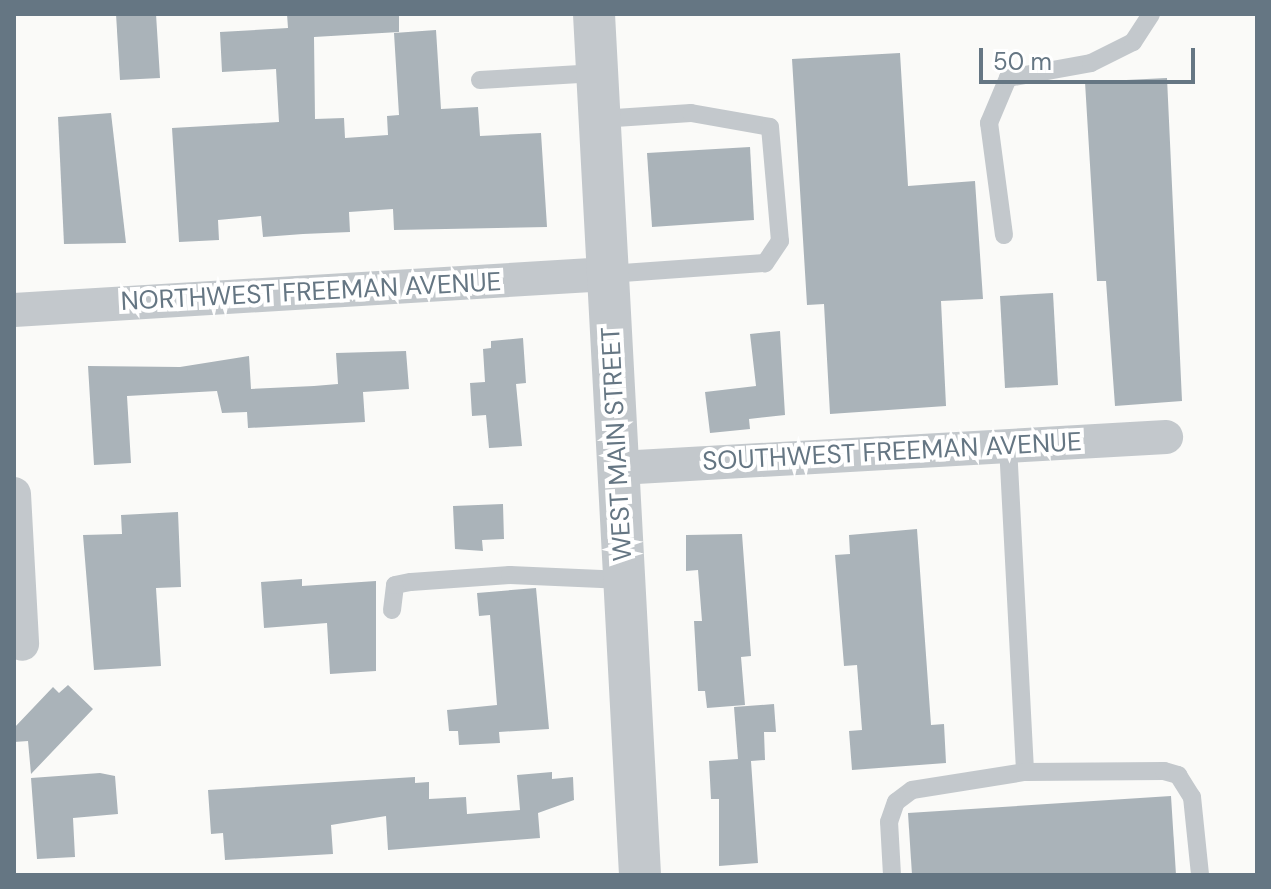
<!DOCTYPE html>
<html>
<head>
<meta charset="utf-8">
<style>
	body { margin:0 }
	#map { position:relative; width:1271px; height:889px; overflow:hidden; background:#fafaf8; font-family:"DM Sans",sans-serif }
	div>[style] { position:absolute }
	.building>* { inset:0; background:#aab3b9 }
	.service>* { height:18px; margin:-9px; padding:0 9px; transform-origin:9px; border-radius:9px; background:#c3c8cc }
	.minor>* { height:34px; margin:-17px; padding:0 17px; transform-origin:17px; border-radius:17px; background:#c3c8cc }
	.tertiary>* { height:42px; margin:-21px; padding:0 21px; transform-origin:21px; border-radius:21px; background:#c3c8cc }
	span { translate:-50% -50%; white-space:nowrap; text-align:center; line-height:1.15; -webkit-text-stroke:8px #fff; paint-order:stroke }
	.street-label { font-size:26px; color:#657683 }
	.frame { position:absolute; inset:0; border:16px solid #657683; pointer-events:none }
	.scale { position:absolute; left:979px; top:48px; width:216px; height:36px; box-sizing:border-box; border:4px solid #657683; border-top:0; padding-left:10px; font-size:24px; line-height:28px; white-space:nowrap; color:#657683; -webkit-text-stroke:6px #fff; paint-order:stroke }
</style>
</head>
<body>
<div id="map">
	<div class="building">
		<i style="clip-path:polygon(116px 14px,156px 14px,160px 78px,120px 80px)"></i>
		<i style="clip-path:polygon(287px 14px,399px 14px,399px 32px,314px 37px,315px 119px,344px 118px,345px 138px,388px 135px,387px 116px,399px 115px,394px 33px,436px 30px,441px 109px,478px 107px,480px 136px,541px 133px,547px 227px,394px 230px,393px 209px,349px 212px,350px 232px,303px 234px,263px 237px,261px 216px,218px 220px,219px 240px,179px 242px,172px 128px,279px 122px,276px 69px,222px 72px,220px 32px,288px 28px)"></i>
		<i style="clip-path:polygon(900px 53px,908px 186px,975px 181px,983px 299px,941px 301px,946px 406px,830px 414px,824px 304px,807px 305px,792px 59px)"></i>
		<i style="clip-path:polygon(1167px 78px,1182px 401px,1115px 406px,1106px 281px,1097px 281px,1085px 82px)"></i>
		<i style="clip-path:polygon(111px 113px,126px 243px,64px 244px,58px 117px)"></i>
		<i style="clip-path:polygon(750px 147px,754px 220px,652px 227px,647px 153px)"></i>
		<i style="clip-path:polygon(1053px 293px,1058px 385px,1005px 388px,1000px 296px)"></i>
		<i style="clip-path:polygon(780px 331px,785px 415px,749px 419px,750px 429px,710px 433px,705px 392px,756px 386px,750px 334px)"></i>
		<i style="clip-path:polygon(523px 338px,526px 383px,516px 384px,522px 446px,489px 448px,486px 415px,472px 416px,470px 383px,485px 382px,483px 349px,491px 348px,491px 341px)"></i>
		<i style="clip-path:polygon(406px 351px,409px 389px,363px 392px,365px 422px,248px 428px,247px 412px,222px 413px,217px 391px,127px 396px,131px 463px,94px 465px,88px 366px,180px 367px,249px 356px,251px 389px,314px 386px,338px 384px,336px 353px)"></i>
		<i style="clip-path:polygon(503px 504px,504px 539px,482px 540px,483px 551px,455px 549px,453px 506px)"></i>
		<i style="clip-path:polygon(178px 512px,181px 587px,156px 588px,161px 666px,94px 670px,83px 535px,122px 534px,121px 515px)"></i>
		<i style="clip-path:polygon(917px 529px,931px 725px,944px 724px,946px 763px,852px 770px,849px 731px,862px 730px,857px 665px,844px 666px,835px 555px,850px 554px,849px 535px)"></i>
		<i style="clip-path:polygon(742px 534px,751px 656px,741px 657px,745px 705px,707px 708px,705px 691px,698px 691px,694px 621px,702px 621px,698px 570px,686px 571px,686px 535px)"></i>
		<i style="clip-path:polygon(302px 579px,302px 586px,376px 581px,376px 671px,330px 674px,327px 623px,264px 628px,261px 582px)"></i>
		<i style="clip-path:polygon(536px 588px,549px 729px,499px 732px,500px 743px,459px 745px,458px 731px,449px 731px,447px 710px,497px 705px,490px 615px,479px 616px,477px 593px)"></i>
		<i style="clip-path:polygon(68px 685px,93px 709px,31px 774px,28px 741px,14px 742px,14px 728px,53px 687px,59px 693px)"></i>
		<i style="clip-path:polygon(774px 704px,776px 732px,764px 732px,765px 760px,751px 761px,758px 863px,719px 866px,719px 799px,711px 799px,709px 761px,738px 759px,734px 707px)"></i>
		<i style="clip-path:polygon(552px 772px,552px 779px,573px 777px,574px 800px,538px 813px,540px 838px,388px 850px,386px 816px,331px 825px,333px 854px,225px 860px,223px 833px,211px 834px,208px 790px,415px 777px,415px 783px,429px 782px,429px 799px,466px 797px,467px 814px,520px 810px,517px 775px)"></i>
		<i style="clip-path:polygon(100px 773px,115px 776px,118px 814px,73px 818px,75px 857px,37px 859px,31px 778px)"></i>
		<i style="clip-path:polygon(1171px 796px,1176px 875px,912px 875px,908px 813px)"></i>
	</div>
	<div class="service">
		<i style="left:480px;top:80px;width:117px;rotate:-3.4deg"></i>
		<i style="left:600px;top:119px;width:91px;rotate:-3.8deg"></i>
		<i style="left:691px;top:113px;width:80px;rotate:10deg"></i>
		<i style="left:770px;top:127px;width:114px;rotate:85deg"></i>
		<i style="left:780px;top:241px;width:27px;rotate:124deg"></i>
		<i style="left:765px;top:263px;width:157px;rotate:176deg"></i>
		<i style="left:1004px;top:235px;width:113px;rotate:-97.6deg"></i>
		<i style="left:989px;top:123px;width:49px;rotate:-67.1deg"></i>
		<i style="left:1008px;top:78px;width:84px;rotate:-10.2deg"></i>
		<i style="left:1091px;top:63px;width:47px;rotate:-26.6deg"></i>
		<i style="left:1133px;top:42px;width:33px;rotate:-57deg"></i>
		<i style="left:1008px;top:446px;width:326px;rotate:87deg"></i>
		<i style="left:392px;top:610px;width:25px;rotate:-83deg"></i>
		<i style="left:395px;top:585px;width:16px;rotate:-11deg"></i>
		<i style="left:411px;top:582px;width:99px;rotate:-4deg"></i>
		<i style="left:510px;top:575px;width:114px;rotate:2.5deg"></i>
		<i style="left:892px;top:875px;width:53px;rotate:-93.2deg"></i>
		<i style="left:889px;top:822px;width:21px;rotate:-71deg"></i>
		<i style="left:896px;top:802px;width:20px;rotate:-37deg"></i>
		<i style="left:912px;top:790px;width:114px;rotate:-9.1deg"></i>
		<i style="left:1025px;top:772px;width:139px;rotate:-0.4deg"></i>
		<i style="left:1164px;top:771px;width:15px;rotate:16deg"></i>
		<i style="left:1178px;top:775px;width:26px;rotate:58deg"></i>
		<i style="left:1192px;top:797px;width:78px;rotate:84.1deg"></i>
	</div>
	<div class="minor">
		<i style="left:14px;top:310px;width:595px;rotate:-3.47deg"></i>
		<i style="left:619px;top:468px;width:548px;rotate:-3.24deg"></i>
		<i style="left:14px;top:494px;width:150px;rotate:86.9deg"></i>
	</div>
	<div class="tertiary">
		<i style="left:594px;top:14px;width:862px;rotate:86.94deg"></i>
	</div>
	<div class="street-label">
		<span style="left:311px;top:292px;rotate:-3deg">NORTHWEST FREEMAN AVENUE</span>
		<span style="left:617px;top:444px;rotate:-93deg">WEST MAIN STREET</span>
		<span style="left:892px;top:452px;rotate:-3deg">SOUTHWEST FREEMAN AVENUE</span>
	</div>
	<div class="frame"></div>
	<div class="scale">50 m</div>
</div>
</body>
</html>
